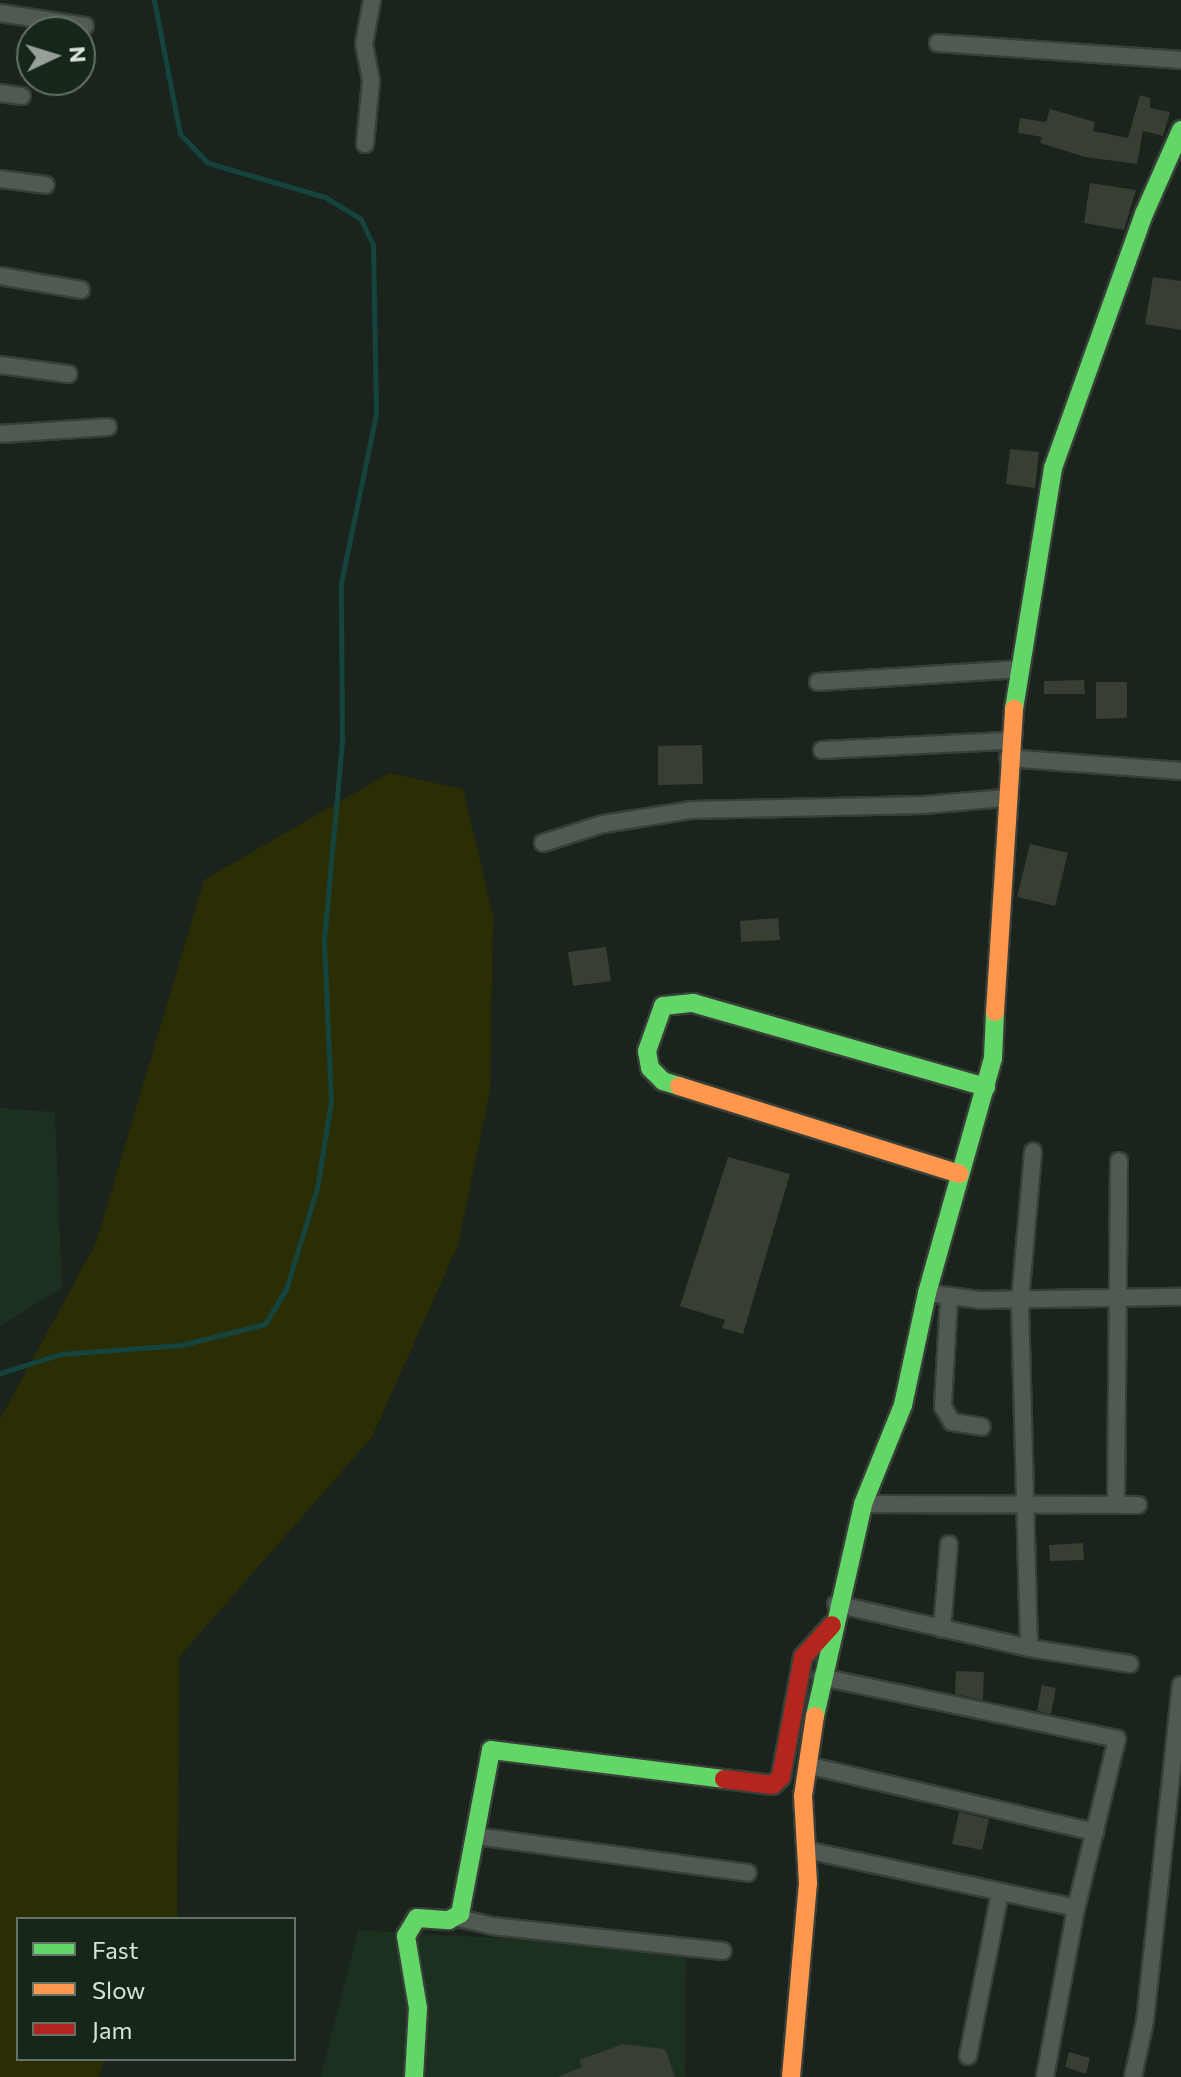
<!DOCTYPE html>
<html>
<head>
<meta charset="utf-8">
<style>
	body { margin:0 }
	#map { position:relative; width:1181px; height:2077px; overflow:hidden; background:#1a231c; font-family:Commissioner,sans-serif }
	div>[style] { position:absolute }
	.built>* { inset:0; background:#1b301f }
	.green>* { inset:0; background:#2b2d04 }
	.stream>* { height:5px; margin:-2.5px; padding:0 2.5px; transform-origin:2.5px; border-radius:2.5px; background:#15443f }
	.building>* { inset:0; background:#363f32 }
	.roads { filter:drop-shadow(2px 0 #373f38) drop-shadow(-2px 0 #373f38) drop-shadow(0 2px #373f38) drop-shadow(0 -2px #373f38) }
	.street>* { height:16px; margin:-8px; padding:0 8px; transform-origin:8px; border-radius:8px; background:#515953 }
	.fast>* { height:18px; margin:-9px; padding:0 9px; transform-origin:9px; border-radius:9px; background:#63d668 }
	.slow>* { height:18px; margin:-9px; padding:0 9px; transform-origin:9px; border-radius:9px; background:#ff974d }
	.jam>* { height:18px; margin:-9px; padding:0 9px; transform-origin:9px; border-radius:9px; background:#b3261e }
	span { translate:-50% -50%; white-space:nowrap; text-align:center; line-height:1.15; -webkit-text-stroke:6px #162719; paint-order:stroke }
	.legend { position:absolute; left:16px; top:1917px; width:280px; height:144px; box-sizing:border-box; background:#162719; border:2px solid #647266; margin:0; padding:10px 14px; list-style:none; font-size:24px; color:#d9e3da }
	.legend li { display:flex; align-items:center; gap:16px; height:40px }
	.legend b { width:40px; border:2px solid #647266 }
	.north { position:absolute; left:16px; top:16px; width:80px; height:80px; box-sizing:border-box; background:#162719; border:2px solid #647266; border-radius:50%; rotate:86deg; font-size:22px; font-weight:700; line-height:32px; text-align:center; color:#d9e3da }
	.north::after { content:''; display:block; margin:auto; width:28px; height:36px; background:#96a098; clip-path:polygon(50% 0,100% 100%,50% 72%,0 100%) }
</style>
</head>
<body>
<div id="map">
	<div class="built">
		<i style="clip-path:polygon(0 1108px,55px 1112px,62px 1288px,0 1326px)"></i>
		<i style="clip-path:polygon(358px 1930px,686px 1949px,685px 2077px,321px 2077px)"></i>
	</div>
	<div class="green">
		<i style="clip-path:polygon(389px 773px,463px 789px,493px 915px,490px 1091px,458px 1245px,372px 1437px,179px 1657px,177px 1919px,18px 1919px,18px 2059px,105px 2059px,98px 2077px,0 2077px,0 1419px,96px 1243px,204px 880px)"></i>
	</div>
	<div class="stream">
		<i style="left:0;top:1373px;width:64px;rotate:-17.3deg"></i>
		<i style="left:61px;top:1354px;width:120px;rotate:-4.3deg"></i>
		<i style="left:181px;top:1345px;width:87px;rotate:-14deg"></i>
		<i style="left:265px;top:1324px;width:41px;rotate:-59deg"></i>
		<i style="left:286px;top:1289px;width:106px;rotate:-72.9deg"></i>
		<i style="left:317px;top:1188px;width:87px;rotate:-80.8deg"></i>
		<i style="left:331px;top:1102px;width:163px;rotate:-92.5deg"></i>
		<i style="left:324px;top:939px;width:197px;rotate:-84.8deg"></i>
		<i style="left:342px;top:743px;width:160px;rotate:-90.4deg"></i>
		<i style="left:341px;top:583px;width:173px;rotate:-78.3deg"></i>
		<i style="left:376px;top:414px;width:169px;rotate:-91deg"></i>
		<i style="left:373px;top:245px;width:29px;rotate:-115deg"></i>
		<i style="left:361px;top:219px;width:42px;rotate:-148.6deg"></i>
		<i style="left:325px;top:197px;width:122px;rotate:-163.8deg"></i>
		<i style="left:208px;top:163px;width:40px;rotate:-134deg"></i>
		<i style="left:180px;top:134px;width:136px;rotate:-101deg"></i>
	</div>
	<div class="building">
		<i style="clip-path:polygon(1140px 95px,1150px 98px,1150px 108px,1170px 112px,1163px 136px,1143px 131px,1137px 164px,1085px 157px,1040px 143px,1042px 137px,1018px 133px,1020px 118px,1046px 122px,1050px 109px,1095px 122px,1093px 131px,1128px 138px)"></i>
		<i style="clip-path:polygon(1090px 183px,1136px 190px,1124px 230px,1084px 223px)"></i>
		<i style="clip-path:polygon(1153px 277px,1181px 281px,1181px 330px,1145px 324px)"></i>
		<i style="clip-path:polygon(1010px 449px,1039px 452px,1035px 488px,1006px 484px)"></i>
		<i style="clip-path:polygon(1084px 680px,1085px 694px,1044px 694px,1044px 681px)"></i>
		<i style="clip-path:polygon(1096px 682px,1127px 682px,1127px 718px,1096px 719px)"></i>
		<i style="clip-path:polygon(702px 745px,703px 784px,658px 785px,658px 746px)"></i>
		<i style="clip-path:polygon(1030px 844px,1068px 853px,1055px 906px,1017px 897px)"></i>
		<i style="clip-path:polygon(778px 918px,780px 940px,741px 942px,740px 921px)"></i>
		<i style="clip-path:polygon(606px 947px,611px 981px,573px 986px,568px 952px)"></i>
		<i style="clip-path:polygon(728px 1157px,790px 1174px,743px 1334px,722px 1328px,725px 1320px,680px 1306px)"></i>
		<i style="clip-path:polygon(1083px 1543px,1084px 1560px,1050px 1561px,1049px 1545px)"></i>
		<i style="clip-path:polygon(956px 1671px,984px 1672px,983px 1700px,955px 1694px)"></i>
		<i style="clip-path:polygon(1042px 1685px,1056px 1688px,1051px 1714px,1037px 1711px)"></i>
		<i style="clip-path:polygon(959px 1812px,989px 1819px,982px 1850px,952px 1844px)"></i>
		<i style="clip-path:polygon(623px 2044px,665px 2049px,675px 2077px,558px 2077px,582px 2067px,579px 2060px)"></i>
		<i style="clip-path:polygon(1069px 2052px,1090px 2058px,1086px 2074px,1065px 2067px)"></i>
	</div>
	<div class="roads">
		<div class="street">
			<i style="left:0;top:13px;width:86px;rotate:8.7deg"></i>
			<i style="left:938px;top:43px;width:244px;rotate:4deg"></i>
			<i style="left:0;top:93px;width:22px;rotate:8deg"></i>
			<i style="left:365px;top:144px;width:64px;rotate:-84.6deg"></i>
			<i style="left:371px;top:80px;width:37px;rotate:-101deg"></i>
			<i style="left:364px;top:44px;width:45px;rotate:-79.7deg"></i>
			<i style="left:0;top:179px;width:46px;rotate:7.4deg"></i>
			<i style="left:0;top:276px;width:82px;rotate:9.8deg"></i>
			<i style="left:0;top:365px;width:69px;rotate:7.5deg"></i>
			<i style="left:0;top:434px;width:108px;rotate:-3.7deg"></i>
			<i style="left:818px;top:682px;width:203px;rotate:-3.7deg"></i>
			<i style="left:822px;top:750px;width:187px;rotate:-2.8deg"></i>
			<i style="left:1008px;top:758px;width:173px;rotate:4.3deg"></i>
			<i style="left:543px;top:843px;width:63px;rotate:-17.6deg"></i>
			<i style="left:603px;top:824px;width:89px;rotate:-9deg"></i>
			<i style="left:691px;top:810px;width:233px;rotate:-1.2deg"></i>
			<i style="left:924px;top:805px;width:81px;rotate:-4.9deg"></i>
			<i style="left:927px;top:1293px;width:53px;rotate:7.5deg"></i>
			<i style="left:980px;top:1300px;width:201px;rotate:-0.9deg"></i>
			<i style="left:949px;top:1298px;width:109px;rotate:93.2deg"></i>
			<i style="left:943px;top:1407px;width:17px;rotate:59deg"></i>
			<i style="left:952px;top:1422px;width:30px;rotate:9deg"></i>
			<i style="left:863px;top:1504px;width:275px;rotate:0.2deg"></i>
			<i style="left:1116px;top:1504px;width:343px;rotate:-89.5deg"></i>
			<i style="left:836px;top:1604px;width:198px;rotate:12.8deg"></i>
			<i style="left:1029px;top:1648px;width:102px;rotate:9deg"></i>
			<i style="left:942px;top:1629px;width:85px;rotate:-85.3deg"></i>
			<i style="left:1029px;top:1648px;width:347px;rotate:-91.5deg"></i>
			<i style="left:1020px;top:1301px;width:150px;rotate:-85deg"></i>
			<i style="left:821px;top:1677px;width:302px;rotate:11.8deg"></i>
			<i style="left:1117px;top:1739px;width:174px;rotate:103.6deg"></i>
			<i style="left:1076px;top:1908px;width:172px;rotate:100.4deg"></i>
			<i style="left:811px;top:1766px;width:292px;rotate:13.1deg"></i>
			<i style="left:475px;top:1836px;width:275px;rotate:7.7deg"></i>
			<i style="left:806px;top:1850px;width:276px;rotate:12.1deg"></i>
			<i style="left:454px;top:1917px;width:39px;rotate:13deg"></i>
			<i style="left:492px;top:1926px;width:232px;rotate:6.2deg"></i>
			<i style="left:968px;top:2056px;width:166px;rotate:-78.9deg"></i>
			<i style="left:1133px;top:2077px;width:57px;rotate:-77.9deg"></i>
			<i style="left:1145px;top:2021px;width:338px;rotate:-83.9deg"></i>
		</div>
		<div class="fast">
			<i style="left:1014px;top:709px;width:244px;rotate:-80.8deg"></i>
			<i style="left:1053px;top:468px;width:270px;rotate:-70.3deg"></i>
			<i style="left:1144px;top:214px;width:92px;rotate:-66.2deg"></i>
			<i style="left:679px;top:1086px;width:17px;rotate:-163deg"></i>
			<i style="left:663px;top:1081px;width:18px;rotate:-135deg"></i>
			<i style="left:650px;top:1068px;width:17px;rotate:-100deg"></i>
			<i style="left:647px;top:1051px;width:48px;rotate:-70.4deg"></i>
			<i style="left:663px;top:1006px;width:30px;rotate:-6deg"></i>
			<i style="left:693px;top:1003px;width:305px;rotate:16deg"></i>
			<i style="left:815px;top:1716px;width:217px;rotate:-77.2deg"></i>
			<i style="left:863px;top:1504px;width:107px;rotate:-68deg"></i>
			<i style="left:903px;top:1405px;width:115px;rotate:-77.9deg"></i>
			<i style="left:927px;top:1293px;width:244px;rotate:-74.3deg"></i>
			<i style="left:993px;top:1058px;width:46px;rotate:-87.5deg"></i>
			<i style="left:414px;top:2077px;width:69px;rotate:-86.7deg"></i>
			<i style="left:418px;top:2008px;width:73px;rotate:-99.5deg"></i>
			<i style="left:406px;top:1936px;width:21px;rotate:-59deg"></i>
			<i style="left:417px;top:1918px;width:32px;rotate:4deg"></i>
			<i style="left:449px;top:1920px;width:13px;rotate:-29deg"></i>
			<i style="left:460px;top:1914px;width:167px;rotate:-79.3deg"></i>
			<i style="left:491px;top:1750px;width:235px;rotate:7.1deg"></i>
		</div>
		<div class="slow">
			<i style="left:995px;top:1012px;width:304px;rotate:-86.4deg"></i>
			<i style="left:679px;top:1086px;width:294px;rotate:17.4deg"></i>
			<i style="left:791px;top:2077px;width:195px;rotate:-85deg"></i>
			<i style="left:808px;top:1883px;width:87px;rotate:-93.3deg"></i>
			<i style="left:803px;top:1796px;width:81px;rotate:-81.5deg"></i>
		</div>
		<div class="jam">
			<i style="left:724px;top:1779px;width:49px;rotate:7deg"></i>
			<i style="left:773px;top:1785px;width:11px;rotate:-45deg"></i>
			<i style="left:781px;top:1777px;width:122px;rotate:-79.6deg"></i>
			<i style="left:803px;top:1657px;width:43px;rotate:-47.8deg"></i>
		</div>
	</div>
	<ul class="legend">
	<li><b style="height:10px;background:#63d668"></b>Fast</li>
	<li><b style="height:10px;background:#ff974d"></b>Slow</li>
	<li><b style="height:10px;background:#b3261e"></b>Jam</li>
	</ul>
	<div class="north">N</div>
</div>
</body>
</html>
